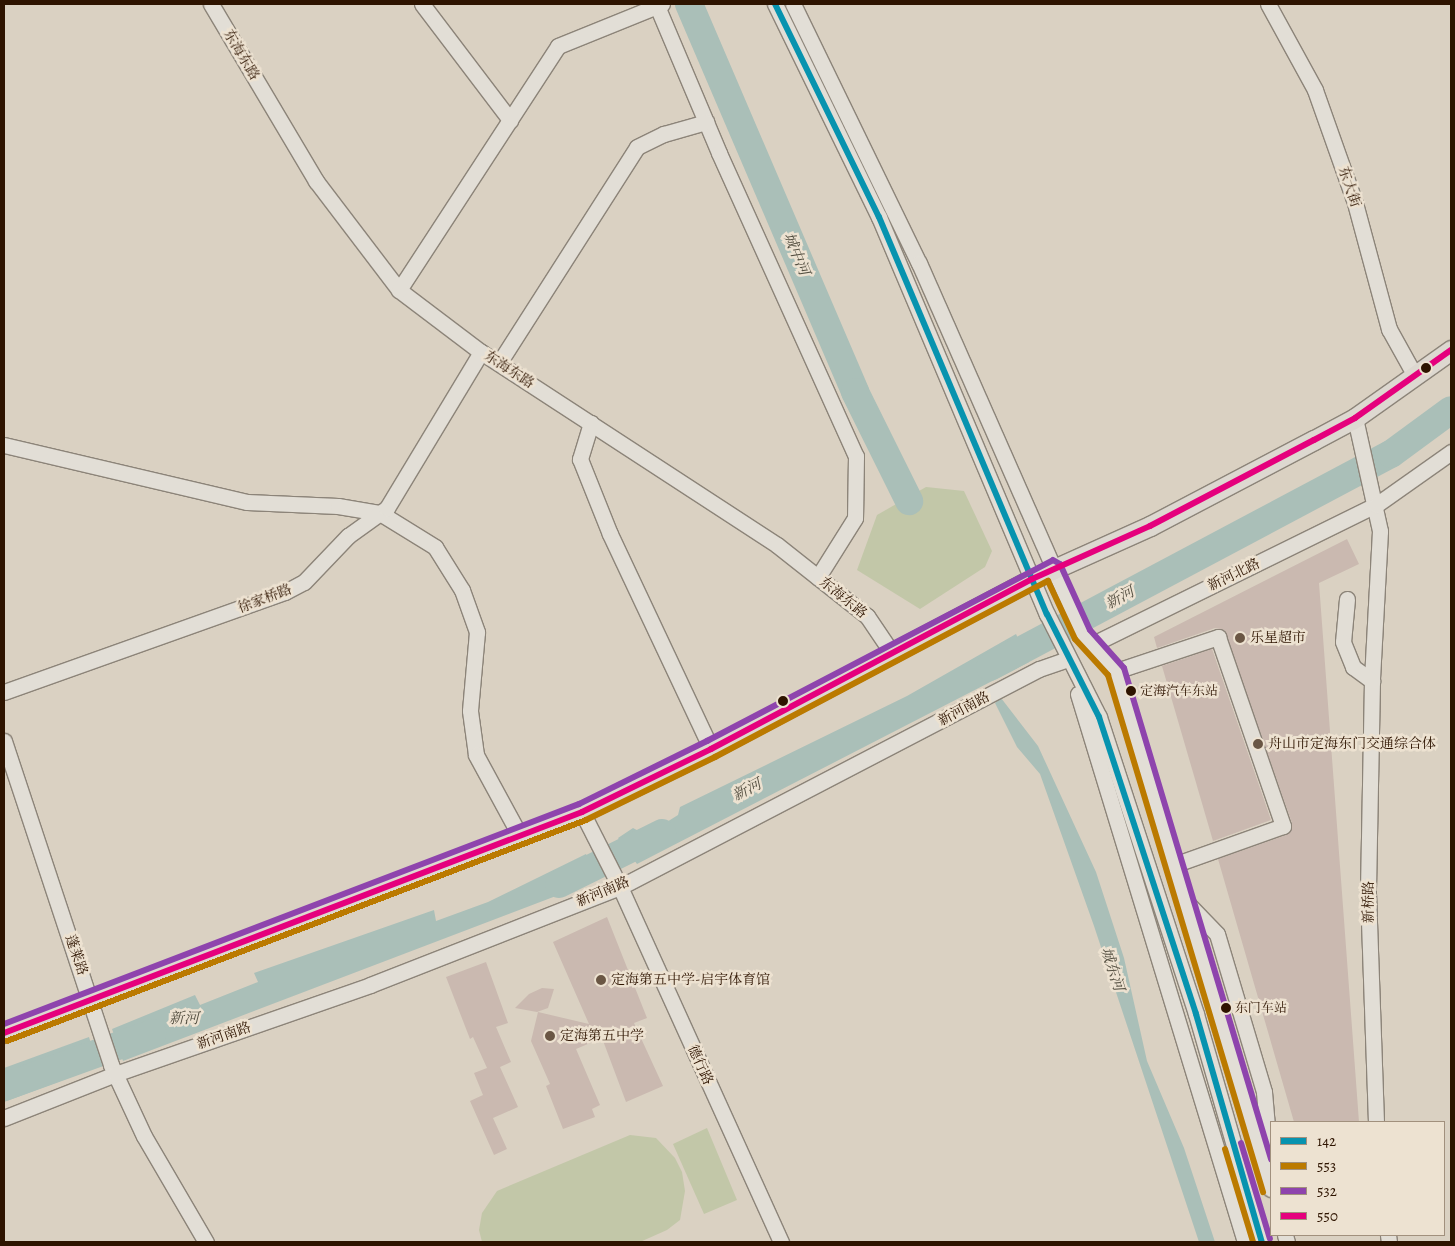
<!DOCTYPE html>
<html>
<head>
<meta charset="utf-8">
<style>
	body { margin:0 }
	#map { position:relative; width:1455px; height:1246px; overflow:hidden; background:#dad1c2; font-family:Alegreya,"Noto Serif SC",serif }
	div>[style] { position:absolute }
	.green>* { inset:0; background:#c2c7a8 }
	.water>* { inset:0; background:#aabfb8 }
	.river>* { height:28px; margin:-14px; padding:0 14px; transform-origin:14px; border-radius:14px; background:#aabfb8 }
	.building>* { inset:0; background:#cab9b0 }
	.roads { filter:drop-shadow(1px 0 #8c8479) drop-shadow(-1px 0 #8c8479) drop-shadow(0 1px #8c8479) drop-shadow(0 -1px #8c8479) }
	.minor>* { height:15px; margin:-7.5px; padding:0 7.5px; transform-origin:7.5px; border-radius:7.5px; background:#e2ded6 }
	.major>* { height:19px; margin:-9.5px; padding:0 9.5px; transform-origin:9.5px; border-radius:9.5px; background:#ddd8d0 }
	.bus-1>* { height:6px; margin:-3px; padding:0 3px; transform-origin:3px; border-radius:3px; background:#0793af }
	.bus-2>* { height:6px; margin:-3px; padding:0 3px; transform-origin:3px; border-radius:3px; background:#bb7a00 }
	.bus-3>* { height:6px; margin:-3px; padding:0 3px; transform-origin:3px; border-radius:3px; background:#8e44ad }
	.bus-4>* { height:6px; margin:-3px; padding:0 3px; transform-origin:3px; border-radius:3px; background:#e5007d }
	.dots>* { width:14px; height:14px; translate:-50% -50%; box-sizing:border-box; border:2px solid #ede2d1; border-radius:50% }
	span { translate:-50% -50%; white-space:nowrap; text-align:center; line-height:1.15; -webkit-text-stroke:5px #ede2d1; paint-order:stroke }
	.bus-label { font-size:13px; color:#2e1400 }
	.left { translate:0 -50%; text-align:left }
	.street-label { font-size:14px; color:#2e1400 }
	.poi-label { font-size:14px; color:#2e1400 }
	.water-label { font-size:15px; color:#524d3f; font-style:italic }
	.frame { position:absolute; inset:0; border:5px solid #2e1400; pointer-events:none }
	.legend { position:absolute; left:1270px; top:1121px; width:175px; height:115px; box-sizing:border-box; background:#ede2d1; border:1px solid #a1907d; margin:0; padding:6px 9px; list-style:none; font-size:15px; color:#2e1400 }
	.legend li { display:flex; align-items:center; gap:10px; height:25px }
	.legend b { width:25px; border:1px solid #a1907d }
</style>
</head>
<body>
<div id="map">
	<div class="green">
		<i style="clip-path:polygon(926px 487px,964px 491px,992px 551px,985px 567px,920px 609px,857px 570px,877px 515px)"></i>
		<i style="clip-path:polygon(707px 1128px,737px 1200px,704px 1214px,673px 1144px)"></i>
		<i style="clip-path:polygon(630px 1135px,656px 1138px,675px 1158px,682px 1172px,685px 1191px,680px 1220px,667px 1230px,640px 1242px,482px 1242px,479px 1230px,482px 1213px,497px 1191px)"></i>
	</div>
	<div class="water">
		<i style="clip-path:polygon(1016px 634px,1029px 662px,637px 864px,618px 838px,633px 828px,646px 835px,678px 815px,680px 807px,907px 696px)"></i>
		<i style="clip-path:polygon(1001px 698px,1038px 746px,1096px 872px,1124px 958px,1147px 1061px,1184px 1148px,1215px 1242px,1199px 1242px,1094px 926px,1040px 774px,1017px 747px,995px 703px)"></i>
		<i style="clip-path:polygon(586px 854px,598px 880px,123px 1061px,112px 1029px,195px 995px,200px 1005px,258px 982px,254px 973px,434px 910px,436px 921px,488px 902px)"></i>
		<i style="clip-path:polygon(89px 1037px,98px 1067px,4px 1102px,4px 1068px)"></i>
	</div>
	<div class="river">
		<i style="left:689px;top:4px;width:422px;rotate:66.8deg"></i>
		<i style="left:855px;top:392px;width:122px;rotate:63.6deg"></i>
		<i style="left:990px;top:667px;width:454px;rotate:-28deg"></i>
		<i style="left:1391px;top:454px;width:74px;rotate:-36.3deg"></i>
		<i style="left:559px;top:884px;width:115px;rotate:-26.3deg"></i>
		<i style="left:4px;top:1087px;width:158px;rotate:-19.9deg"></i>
	</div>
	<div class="building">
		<i style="clip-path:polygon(1347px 539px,1359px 564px,1319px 583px,1359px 1122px,1294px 1122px,1218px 859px,1286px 835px,1292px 823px,1224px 630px,1215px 628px,1157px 648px,1154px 637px)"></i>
		<i style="clip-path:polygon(1212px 649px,1271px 820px,1213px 841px,1162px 666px)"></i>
		<i style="clip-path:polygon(607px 917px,647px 1018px,634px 1023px,663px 1086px,626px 1102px,602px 1038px,576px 1049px,600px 1105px,592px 1109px,595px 1117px,563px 1129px,546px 1086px,550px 1084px,531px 1041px,538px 1012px,589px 1024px,553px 942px)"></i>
		<i style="clip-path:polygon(486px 962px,508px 1023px,496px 1027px,511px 1062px,500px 1067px,518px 1107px,493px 1118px,507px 1149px,494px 1155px,470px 1101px,483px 1095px,474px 1073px,487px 1068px,473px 1037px,470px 1039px,446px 977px)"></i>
		<i style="clip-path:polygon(542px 988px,554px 989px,548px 1008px,537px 1012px,515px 1008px,529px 994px)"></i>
	</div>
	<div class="roads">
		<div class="minor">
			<i style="left:211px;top:4px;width:206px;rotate:59.3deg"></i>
			<i style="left:316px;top:181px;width:137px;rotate:52.7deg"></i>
			<i style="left:399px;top:290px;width:103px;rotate:37.1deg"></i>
			<i style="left:481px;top:352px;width:353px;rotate:33.1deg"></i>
			<i style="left:777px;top:545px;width:115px;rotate:38.3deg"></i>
			<i style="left:867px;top:616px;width:45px;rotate:56deg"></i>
			<i style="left:422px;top:4px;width:146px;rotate:52.8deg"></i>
			<i style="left:775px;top:4px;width:237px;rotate:64deg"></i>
			<i style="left:879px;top:217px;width:431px;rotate:67.1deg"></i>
			<i style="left:1047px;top:614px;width:115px;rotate:63.2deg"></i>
			<i style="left:1099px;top:717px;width:312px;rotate:71.9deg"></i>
			<i style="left:1196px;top:1014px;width:237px;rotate:73.9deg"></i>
			<i style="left:793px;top:4px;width:288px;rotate:64.1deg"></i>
			<i style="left:919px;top:263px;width:407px;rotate:66.2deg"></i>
			<i style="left:1083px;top:635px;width:49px;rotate:47.5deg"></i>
			<i style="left:1116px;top:671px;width:541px;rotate:73.34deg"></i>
			<i style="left:1268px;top:4px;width:98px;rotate:61.3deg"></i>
			<i style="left:1315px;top:90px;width:120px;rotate:70.5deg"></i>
			<i style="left:1355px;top:203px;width:131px;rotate:74.9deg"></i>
			<i style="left:1389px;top:329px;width:54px;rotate:61deg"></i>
			<i style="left:657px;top:6px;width:160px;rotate:67.1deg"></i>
			<i style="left:719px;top:153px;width:333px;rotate:65.7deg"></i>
			<i style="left:856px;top:456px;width:62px;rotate:90.9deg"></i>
			<i style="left:855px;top:518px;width:70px;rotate:122.1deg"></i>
			<i style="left:399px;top:290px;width:291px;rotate:-56.9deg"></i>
			<i style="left:558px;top:46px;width:112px;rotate:-22deg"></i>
			<i style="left:499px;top:363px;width:256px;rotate:-57.4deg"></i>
			<i style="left:637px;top:147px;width:30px;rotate:-26deg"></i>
			<i style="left:664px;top:134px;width:44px;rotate:-15.9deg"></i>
			<i style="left:1355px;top:418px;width:116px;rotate:77.5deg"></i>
			<i style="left:1380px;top:531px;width:150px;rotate:93.1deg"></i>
			<i style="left:1372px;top:681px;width:212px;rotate:91.1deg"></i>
			<i style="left:1368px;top:893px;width:229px;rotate:88deg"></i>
			<i style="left:591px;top:423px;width:38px;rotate:107deg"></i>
			<i style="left:580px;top:459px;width:81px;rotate:68.2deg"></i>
			<i style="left:610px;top:534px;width:238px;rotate:64.8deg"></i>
			<i style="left:4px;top:445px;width:250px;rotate:13.2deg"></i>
			<i style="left:247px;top:502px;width:91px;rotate:2.5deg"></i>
			<i style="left:338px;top:506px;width:43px;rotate:9.5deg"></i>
			<i style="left:380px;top:513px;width:65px;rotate:31.7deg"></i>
			<i style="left:435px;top:547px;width:51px;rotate:57.9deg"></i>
			<i style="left:462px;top:590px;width:45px;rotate:70.3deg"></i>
			<i style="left:477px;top:632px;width:79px;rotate:95.1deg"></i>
			<i style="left:470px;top:711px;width:44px;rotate:82.2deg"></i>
			<i style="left:476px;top:755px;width:92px;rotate:61.5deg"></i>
			<i style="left:1347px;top:599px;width:43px;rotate:95.3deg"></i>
			<i style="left:1343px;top:642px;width:27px;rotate:68deg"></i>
			<i style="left:1353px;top:667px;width:24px;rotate:36deg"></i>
			<i style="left:1091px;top:645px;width:318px;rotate:-26.2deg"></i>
			<i style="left:1376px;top:505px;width:92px;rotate:-35.2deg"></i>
			<i style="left:1116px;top:671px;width:108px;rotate:-18.4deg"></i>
			<i style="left:1218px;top:637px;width:200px;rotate:71deg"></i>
			<i style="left:1283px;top:826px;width:114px;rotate:160.4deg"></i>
			<i style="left:4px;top:692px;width:298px;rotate:-19.6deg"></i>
			<i style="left:285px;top:592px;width:21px;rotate:-28deg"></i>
			<i style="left:304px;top:582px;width:64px;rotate:-46.3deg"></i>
			<i style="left:348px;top:536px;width:48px;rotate:-35.7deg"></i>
			<i style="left:387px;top:508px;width:182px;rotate:-58.9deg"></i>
			<i style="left:1078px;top:694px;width:573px;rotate:73.05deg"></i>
			<i style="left:4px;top:741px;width:341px;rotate:71.7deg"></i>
			<i style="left:111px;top:1065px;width:78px;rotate:65.1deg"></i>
			<i style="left:144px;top:1136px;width:123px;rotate:59.7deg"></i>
			<i style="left:582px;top:812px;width:84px;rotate:63.1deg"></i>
			<i style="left:620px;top:887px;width:390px;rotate:65.6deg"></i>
			<i style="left:1189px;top:905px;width:40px;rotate:46deg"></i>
			<i style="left:1217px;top:934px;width:165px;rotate:73.4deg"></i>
			<i style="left:1264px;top:1092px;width:35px;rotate:85deg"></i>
			<i style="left:1267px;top:1127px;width:26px;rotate:101deg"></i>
			<i style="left:4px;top:1118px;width:119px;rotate:-21.6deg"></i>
			<i style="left:115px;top:1074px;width:270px;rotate:-19.2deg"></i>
			<i style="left:370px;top:985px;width:269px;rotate:-21.4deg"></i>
			<i style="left:620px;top:887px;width:472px;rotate:-27.5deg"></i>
			<i style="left:1039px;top:669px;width:31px;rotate:-19deg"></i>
			<i style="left:1285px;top:1235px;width:7px;rotate:74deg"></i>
			<i style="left:1388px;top:1235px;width:7px;rotate:82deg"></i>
		</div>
		<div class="major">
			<i style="left:4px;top:1033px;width:619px;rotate:-20.92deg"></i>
			<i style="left:582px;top:812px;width:144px;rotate:-26deg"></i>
			<i style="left:711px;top:749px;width:363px;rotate:-27.9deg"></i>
			<i style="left:1032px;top:579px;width:129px;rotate:-24.2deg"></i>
			<i style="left:1150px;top:526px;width:185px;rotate:-27.7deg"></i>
			<i style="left:1314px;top:440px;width:47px;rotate:-28.2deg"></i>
			<i style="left:1355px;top:418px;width:118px;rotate:-35.3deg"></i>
		</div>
	</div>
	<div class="bus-1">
		<i style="left:775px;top:4px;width:237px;rotate:64deg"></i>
		<i style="left:879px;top:217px;width:431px;rotate:67.1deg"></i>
		<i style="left:1047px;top:614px;width:115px;rotate:63.2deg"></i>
		<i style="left:1099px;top:717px;width:312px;rotate:71.9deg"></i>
		<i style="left:1196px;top:1014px;width:237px;rotate:73.9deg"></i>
	</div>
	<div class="bus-2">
		<i style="left:7px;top:1041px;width:620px;rotate:-20.89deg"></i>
		<i style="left:586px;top:820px;width:144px;rotate:-26deg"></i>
		<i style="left:715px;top:757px;width:377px;rotate:-27.9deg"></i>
		<i style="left:1048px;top:581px;width:64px;rotate:65deg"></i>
		<i style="left:1075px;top:639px;width:49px;rotate:47.5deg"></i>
		<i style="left:1108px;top:675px;width:540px;rotate:73.31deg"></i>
		<i style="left:1225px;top:1149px;width:97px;rotate:73.2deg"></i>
	</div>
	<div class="bus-3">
		<i style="left:4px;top:1024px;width:616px;rotate:-20.94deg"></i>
		<i style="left:579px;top:804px;width:143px;rotate:-26.2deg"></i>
		<i style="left:707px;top:741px;width:390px;rotate:-27.6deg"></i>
		<i style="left:1053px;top:560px;width:8px;rotate:30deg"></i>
		<i style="left:1060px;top:564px;width:72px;rotate:65.6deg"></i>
		<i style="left:1090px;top:630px;width:51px;rotate:48.2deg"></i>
		<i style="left:1124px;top:668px;width:513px;rotate:73.33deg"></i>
		<i style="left:1241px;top:1143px;width:100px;rotate:73.2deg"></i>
	</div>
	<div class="bus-4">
		<i style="left:4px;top:1033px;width:619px;rotate:-20.92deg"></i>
		<i style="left:582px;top:812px;width:144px;rotate:-26deg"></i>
		<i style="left:711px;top:749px;width:363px;rotate:-27.9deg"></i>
		<i style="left:1032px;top:579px;width:129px;rotate:-24.2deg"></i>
		<i style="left:1150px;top:526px;width:185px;rotate:-27.7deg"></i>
		<i style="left:1314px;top:440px;width:47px;rotate:-28.2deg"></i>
		<i style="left:1355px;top:418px;width:118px;rotate:-35.3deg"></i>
	</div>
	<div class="dots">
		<i style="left:1426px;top:368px;background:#2e1400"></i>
		<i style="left:1240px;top:638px;background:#6a5644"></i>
		<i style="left:1131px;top:691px;background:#2e1400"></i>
		<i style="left:783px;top:701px;background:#2e1400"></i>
		<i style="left:1258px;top:744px;background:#6a5644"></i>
		<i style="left:601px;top:980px;background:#6a5644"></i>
		<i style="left:1226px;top:1008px;background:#2e1400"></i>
		<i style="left:550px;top:1036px;background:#6a5644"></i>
	</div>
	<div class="bus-label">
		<span class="left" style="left:1140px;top:691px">定海汽车东站</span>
		<span class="left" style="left:1235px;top:1008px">东门车站</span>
	</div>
	<div class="street-label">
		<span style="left:241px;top:55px;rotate:59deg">东海东路</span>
		<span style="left:1349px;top:187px;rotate:71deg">东大街</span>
		<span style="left:509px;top:370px;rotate:33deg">东海东路</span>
		<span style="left:1234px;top:575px;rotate:-26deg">新河北路</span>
		<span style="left:843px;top:598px;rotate:39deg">东海东路</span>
		<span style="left:265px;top:599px;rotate:-21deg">徐家桥路</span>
		<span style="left:964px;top:709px;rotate:-28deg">新河南路</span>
		<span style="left:603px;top:892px;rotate:-23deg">新河南路</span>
		<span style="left:1369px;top:902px;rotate:-90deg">新桥路</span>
		<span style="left:76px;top:955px;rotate:71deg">蓬莱路</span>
		<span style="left:224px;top:1036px;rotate:-19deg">新河南路</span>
		<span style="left:700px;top:1065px;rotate:66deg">德行路</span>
	</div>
	<div class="poi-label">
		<span class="left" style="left:1250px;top:638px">乐星超市</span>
		<span class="left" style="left:1268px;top:744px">舟山市定海东门交通综合体</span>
		<span class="left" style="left:611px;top:980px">定海第五中学-启宇体育馆</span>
		<span class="left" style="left:560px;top:1036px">定海第五中学</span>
	</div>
	<div class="water-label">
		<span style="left:796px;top:254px;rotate:67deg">城中河</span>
		<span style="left:1120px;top:598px;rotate:-28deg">新河</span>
		<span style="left:747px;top:790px;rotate:-27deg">新河</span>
		<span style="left:1112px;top:969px;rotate:72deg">城东河</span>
		<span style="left:184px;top:1019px">新河</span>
	</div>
	<div class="frame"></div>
	<ul class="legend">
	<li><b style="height:6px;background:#0793af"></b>142</li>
	<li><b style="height:6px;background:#bb7a00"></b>553</li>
	<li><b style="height:6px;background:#8e44ad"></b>532</li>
	<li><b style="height:6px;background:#e5007d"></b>550</li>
	</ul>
</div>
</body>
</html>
